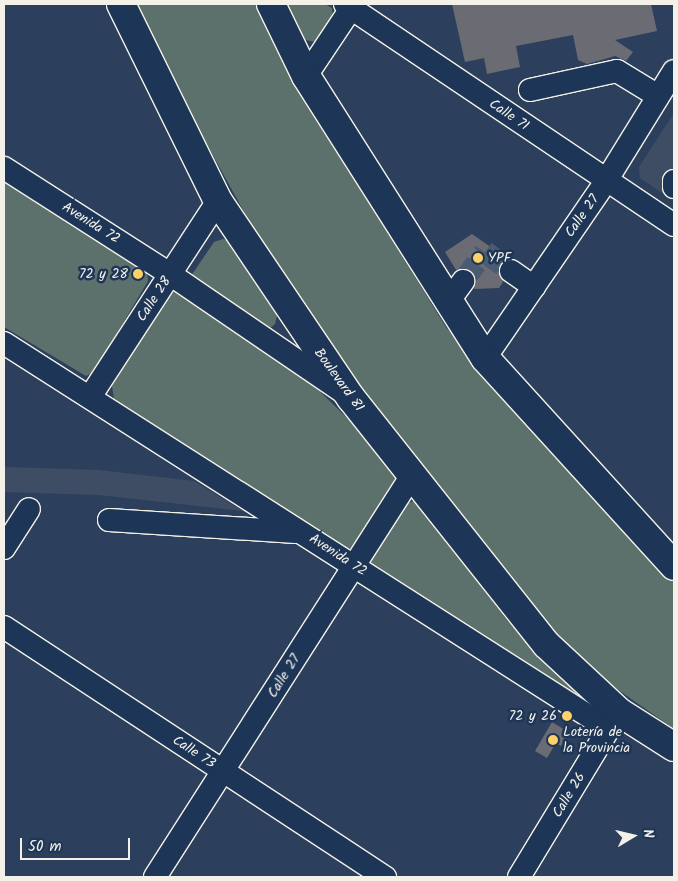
<!DOCTYPE html>
<html>
<head>
<meta charset="utf-8">
<style>
	body { margin:0 }
	#map { position:relative; width:678px; height:881px; overflow:hidden; background:#2c405d; font-family:Kalam,sans-serif }
	div>[style] { position:absolute }
	.built>* { inset:0; background:#3f4d64 }
	.green>* { inset:0; background:#5d716c }
	.building>* { inset:0; background:#6a6b73 }
	.minor-tunnel>* { height:22px; margin-top:-11px; transform-origin:0; background:repeating-linear-gradient(90deg,#4a5b72 0 22px,transparent 0 33px) }
	.roads { filter:drop-shadow(1px 0 #f4f1e8) drop-shadow(-1px 0 #f4f1e8) drop-shadow(0 1px #f4f1e8) drop-shadow(0 -1px #f4f1e8) }
	.minor>* { height:22px; margin:-11px; padding:0 11px; transform-origin:11px; border-radius:11px; background:#1d3557 }
	.highway>* { height:28px; margin:-14px; padding:0 14px; transform-origin:14px; border-radius:14px; background:#1d3557 }
	.dots>* { width:14px; height:14px; translate:-50% -50%; box-sizing:border-box; border:2px solid #1d3557; border-radius:50% }
	span { translate:-50% -50%; white-space:nowrap; text-align:center; line-height:1.15; -webkit-text-stroke:5px #1d3557; paint-order:stroke }
	.street-label { font-size:14px; color:#f4f1e8 }
	.poi-label { font-size:14px; color:#f4f1e8 }
	.left { translate:0 -50%; text-align:left }
	.right { translate:-100% -50%; text-align:right }
	.frame { position:absolute; inset:0; border:5px solid #f4f1e8; pointer-events:none }
	.north { position:absolute; left:608px; top:811px; width:50px; height:50px; -webkit-text-stroke:4px #1d3557; paint-order:stroke; rotate:81deg; font-size:14px; font-weight:700; line-height:20px; text-align:center; color:#f4f1e8 }
	.north::after { content:''; display:block; margin:auto; width:18px; height:22px; background:#f4f1e8; clip-path:polygon(50% 0,100% 100%,50% 72%,0 100%) }
	.scale { position:absolute; left:20px; top:838px; width:110px; height:22px; box-sizing:border-box; border:2px solid #f4f1e8; border-top:0; padding-left:6px; font-size:15px; line-height:18px; white-space:nowrap; color:#f4f1e8; -webkit-text-stroke:4px #1d3557; paint-order:stroke }
</style>
</head>
<body>
<div id="map">
	<div class="built">
		<i style="clip-path:polygon(674px 113px,674px 201px,640px 178px,639px 167px)"></i>
		<i style="clip-path:polygon(4px 467px,99px 470px,194px 481px,243px 511px,99px 495px,4px 492px)"></i>
	</div>
	<div class="green">
		<i style="clip-path:polygon(138px 4px,260px 4px,312px 111px,446px 327px,549px 451px,674px 582px,674px 729px,580px 663px,538px 620px,358px 385px,248px 219px,179px 94px)"></i>
		<i style="clip-path:polygon(285px 4px,325px 4px,332px 8px,333px 21px,316px 42px,305px 40px)"></i>
		<i style="clip-path:polygon(4px 179px,147px 271px,148px 281px,94px 372px,86px 376px,4px 327px)"></i>
		<i style="clip-path:polygon(223px 239px,234px 242px,278px 311px,275px 324px,269px 329px,191px 276px,214px 242px)"></i>
		<i style="clip-path:polygon(173px 292px,182px 293px,311px 383px,370px 440px,396px 475px,397px 483px,355px 547px,343px 550px,114px 399px,112px 386px,166px 296px)"></i>
		<i style="clip-path:polygon(417px 500px,506px 619px,540px 657px,598px 709px,372px 565px,370px 558px,405px 504px)"></i>
	</div>
	<div class="building">
		<i style="clip-path:polygon(452px 4px,651px 4px,657px 31px,615px 40px,633px 52px,626px 61px,615px 56px,587px 64px,578px 60px,573px 35px,516px 46px,520px 67px,487px 74px,484px 58px,465px 62px)"></i>
		<i style="clip-path:polygon(472px 234px,508px 259px,498px 269px,503px 282px,499px 288px,474px 289px,475px 275px,465px 268px,456px 270px,445px 252px)"></i>
		<i style="clip-path:polygon(552px 722px,565px 730px,567px 738px,561px 746px,556px 743px,547px 758px,535px 751px)"></i>
	</div>
	<div class="minor-tunnel">
		<i style="left:463px;top:281px;width:36px;rotate:-53deg"></i>
		<i style="left:485px;top:252px;width:32px;rotate:36deg"></i>
	</div>
	<div class="roads">
		<div class="minor">
			<i style="left:345px;top:4px;width:396px;rotate:33.9deg"></i>
			<i style="left:306px;top:76px;width:87px;rotate:-56.3deg"></i>
			<i style="left:530px;top:90px;width:89px;rotate:-12.3deg"></i>
			<i style="left:617px;top:71px;width:48px;rotate:31.4deg"></i>
			<i style="left:4px;top:168px;width:197px;rotate:32.6deg"></i>
			<i style="left:170px;top:274px;width:213px;rotate:34.3deg"></i>
			<i style="left:674px;top:181px;width:6px;rotate:90deg"></i>
			<i style="left:511px;top:271px;width:28px;rotate:35deg"></i>
			<i style="left:448px;top:302px;width:26px;rotate:-54deg"></i>
			<i style="left:4px;top:343px;width:699px;rotate:32.55deg"></i>
			<i style="left:593px;top:719px;width:27px;rotate:-15deg"></i>
			<i style="left:485px;top:358px;width:214px;rotate:-55.6deg"></i>
			<i style="left:606px;top:181px;width:129px;rotate:-58.3deg"></i>
			<i style="left:90px;top:397px;width:234px;rotate:-56.9deg"></i>
			<i style="left:109px;top:520px;width:187px;rotate:3.7deg"></i>
			<i style="left:4px;top:548px;width:46px;rotate:-57.3deg"></i>
			<i style="left:4px;top:627px;width:456px;rotate:33.3deg"></i>
			<i style="left:155px;top:877px;width:479px;rotate:-57.4deg"></i>
			<i style="left:519px;top:877px;width:193px;rotate:-58.8deg"></i>
		</div>
		<div class="highway">
			<i style="left:121px;top:4px;width:220px;rotate:63.8deg"></i>
			<i style="left:218px;top:201px;width:238px;rotate:56deg"></i>
			<i style="left:351px;top:398px;width:315px;rotate:51.6deg"></i>
			<i style="left:547px;top:645px;width:98px;rotate:42.9deg"></i>
			<i style="left:619px;top:712px;width:65px;rotate:32.5deg"></i>
			<i style="left:271px;top:4px;width:80px;rotate:64.1deg"></i>
			<i style="left:306px;top:76px;width:334px;rotate:57.6deg"></i>
			<i style="left:485px;top:358px;width:281px;rotate:47.7deg"></i>
		</div>
	</div>
	<div class="dots">
		<i style="left:478px;top:258px;background:#ffd166"></i>
		<i style="left:138px;top:274px;background:#ffd166"></i>
		<i style="left:567px;top:716px;background:#ffd166"></i>
		<i style="left:553px;top:740px;background:#ffd166"></i>
	</div>
	<div class="street-label">
		<span style="left:509px;top:115px;rotate:34deg">Calle 71</span>
		<span style="left:582px;top:216px;rotate:-55deg">Calle 27</span>
		<span style="left:91px;top:223px;rotate:32deg">Avenida 72</span>
		<span style="left:154px;top:299px;rotate:-57deg">Calle 28</span>
		<span style="left:339px;top:380px;rotate:54deg">Boulevard 81</span>
		<span style="left:338px;top:555px;rotate:33deg">Avenida 72</span>
		<span style="left:284px;top:676px;rotate:-58deg">Calle 27</span>
		<span style="left:194px;top:752px;rotate:33deg">Calle 73</span>
		<span style="left:569px;top:795px;rotate:-59deg">Calle 26</span>
	</div>
	<div class="poi-label">
		<span class="left" style="left:488px;top:258px">YPF</span>
		<span class="right" style="left:128px;top:274px">72 y 28</span>
		<span class="right" style="left:557px;top:716px">72 y 26</span>
		<span class="left" style="left:563px;top:740px">Lotería de<br>la Provincia</span>
	</div>
	<div class="frame"></div>
	<div class="north">N</div>
	<div class="scale">50 m</div>
</div>
</body>
</html>
